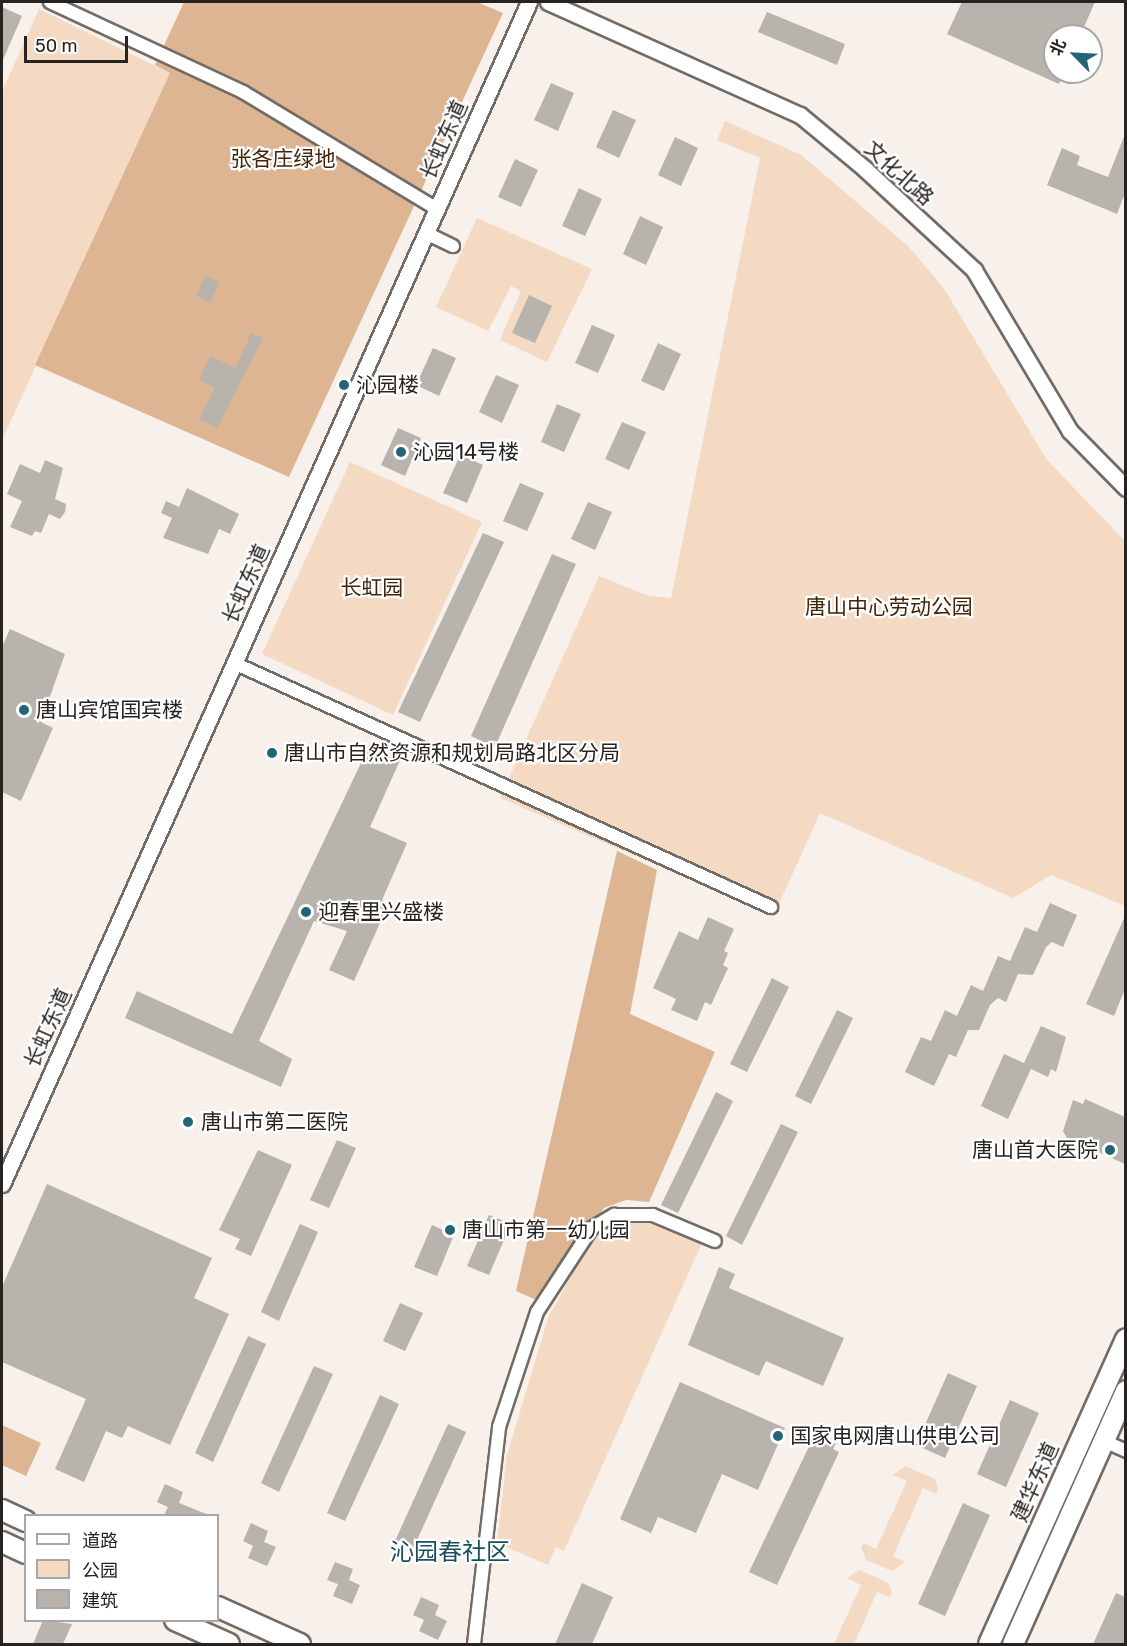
<!DOCTYPE html>
<html>
<head>
<meta charset="utf-8">
<style>
	body { margin:0 }
	#map { position:relative; width:1127px; height:1646px; overflow:hidden; background:#f8f0ea; font-family:Rubik,"Noto Sans SC",sans-serif }
	div>[style] { position:absolute }
	.green>* { inset:0; background:#f4d9c3 }
	.forest>* { inset:0; background:#ddb593 }
	.building>* { inset:0; background:#b9b3ad }
	.roads { filter:drop-shadow(2px 0 #726c66) drop-shadow(-2px 0 #726c66) drop-shadow(0 2px #726c66) drop-shadow(0 -2px #726c66) }
	.minor>* { height:12px; margin:-6px; padding:0 6px; transform-origin:6px; border-radius:6px; background:#fff }
	.tertiary>* { height:15px; margin:-7.5px; padding:0 7.5px; transform-origin:7.5px; border-radius:7.5px; background:#fff }
	.primary>* { height:20px; margin:-10px; padding:0 10px; transform-origin:10px; border-radius:10px; background:#fff }
	.dots>* { width:16px; height:16px; translate:-50% -50%; box-sizing:border-box; border:3px solid #fff; border-radius:50% }
	span { translate:-50% -50%; white-space:nowrap; text-align:center; line-height:1.15; -webkit-text-stroke:4.5px #fff; paint-order:stroke }
	.street-label { font-size:21px; color:#262321 }
	.park-label { font-size:21px; color:#412509 }
	.poi-label { font-size:21px; color:#262321 }
	.left { translate:0 -50%; text-align:left }
	.right { translate:-100% -50%; text-align:right }
	.quarter-label { font-size:24px; color:#194f5d }
	.frame { position:absolute; inset:0; border:3px solid #262321; pointer-events:none }
	.legend { position:absolute; left:24px; top:1514px; width:195px; height:108px; box-sizing:border-box; background:#fff; border:2px solid #a8a7a6; margin:0; padding:8px 10px; list-style:none; font-size:18px; color:#262321 }
	.legend li { display:flex; align-items:center; gap:12px; height:30px }
	.legend b { width:30px; border:2px solid #a8a7a6 }
	.north { position:absolute; left:1043px; top:24px; width:60px; height:60px; box-sizing:border-box; background:#fff; border:2px solid #a8a7a6; border-radius:50%; rotate:294deg; font-size:16px; font-weight:700; line-height:24px; text-align:center; color:#262321 }
	.north::after { content:''; display:block; margin:auto; width:21px; height:27px; background:#226578; clip-path:polygon(50% 0,100% 100%,50% 72%,0 100%) }
	.scale { position:absolute; left:24px; top:36px; width:104px; height:27px; box-sizing:border-box; border:3px solid #262321; border-top:0; padding-left:8px; font-size:18px; line-height:21px; white-space:nowrap; color:#262321; -webkit-text-stroke:4px #fff; paint-order:stroke }
</style>
</head>
<body>
<div id="map">
	<div class="green">
		<i style="clip-path:polygon(39px 9px,170px 73px,2px 440px,2px 92px)"></i>
		<i style="clip-path:polygon(725px 121px,801px 155px,908px 246px,943px 287px,1047px 460px,1125px 541px,1125px 906px,1051px 875px,1013px 898px,820px 813px,774px 915px,500px 798px,599px 576px,649px 596px,671px 598px,760px 158px,717px 140px)"></i>
		<i style="clip-path:polygon(477px 218px,592px 269px,547px 362px,500px 340px,521px 291px,511px 286px,488px 331px,436px 307px)"></i>
		<i style="clip-path:polygon(350px 462px,482px 522px,393px 715px,262px 654px)"></i>
		<i style="clip-path:polygon(613px 1218px,642px 1219px,702px 1243px,564px 1551px,556px 1547px,548px 1565px,497px 1543px,507px 1455px,548px 1318px,594px 1235px)"></i>
		<i style="clip-path:polygon(905px 1466px,935px 1479px,938px 1489px,936px 1494px,923px 1488px,893px 1556px,905px 1562px,892px 1571px,866px 1560px,861px 1547px,863px 1543px,876px 1549px,907px 1481px,893px 1475px)"></i>
		<i style="clip-path:polygon(859px 1570px,889px 1583px,892px 1593px,890px 1597px,877px 1592px,854px 1644px,834px 1644px,861px 1585px,847px 1578px)"></i>
	</div>
	<div class="forest">
		<i style="clip-path:polygon(184px 2px,477px 2px,503px 13px,289px 477px,35px 365px,170px 73px,155px 65px)"></i>
		<i style="clip-path:polygon(617px 851px,657px 870px,630px 1014px,715px 1052px,649px 1202px,626px 1200px,604px 1208px,541px 1302px,516px 1291px)"></i>
		<i style="clip-path:polygon(2px 1425px,41px 1443px,26px 1476px,2px 1465px)"></i>
	</div>
	<div class="building">
		<i style="clip-path:polygon(962px 2px,1095px 2px,1080px 36px,1055px 36px,1055px 72px,1064px 72px,1059px 84px,947px 34px)"></i>
		<i style="clip-path:polygon(2px 7px,22px 16px,2px 62px)"></i>
		<i style="clip-path:polygon(767px 12px,845px 44px,837px 65px,758px 32px)"></i>
		<i style="clip-path:polygon(551px 83px,574px 93px,558px 131px,534px 120px)"></i>
		<i style="clip-path:polygon(613px 110px,636px 120px,619px 158px,596px 147px)"></i>
		<i style="clip-path:polygon(1125px 134px,1125px 193px,1117px 214px,1047px 185px,1062px 148px,1080px 156px,1077px 165px,1108px 177px)"></i>
		<i style="clip-path:polygon(675px 137px,698px 148px,681px 186px,658px 175px)"></i>
		<i style="clip-path:polygon(515px 159px,538px 170px,521px 207px,498px 197px)"></i>
		<i style="clip-path:polygon(579px 188px,602px 199px,585px 236px,562px 226px)"></i>
		<i style="clip-path:polygon(640px 216px,663px 227px,646px 265px,623px 254px)"></i>
		<i style="clip-path:polygon(205px 276px,220px 282px,210px 303px,196px 296px)"></i>
		<i style="clip-path:polygon(529px 295px,552px 306px,535px 343px,512px 333px)"></i>
		<i style="clip-path:polygon(592px 325px,615px 335px,598px 373px,575px 363px)"></i>
		<i style="clip-path:polygon(251px 333px,263px 338px,217px 428px,199px 419px,215px 388px,199px 380px,210px 356px,236px 368px)"></i>
		<i style="clip-path:polygon(658px 343px,681px 354px,664px 391px,641px 381px)"></i>
		<i style="clip-path:polygon(433px 348px,456px 358px,439px 396px,416px 385px)"></i>
		<i style="clip-path:polygon(496px 375px,519px 385px,502px 423px,479px 412px)"></i>
		<i style="clip-path:polygon(557px 404px,581px 414px,564px 452px,541px 442px)"></i>
		<i style="clip-path:polygon(622px 422px,646px 432px,629px 470px,605px 459px)"></i>
		<i style="clip-path:polygon(398px 428px,421px 438px,405px 476px,381px 465px)"></i>
		<i style="clip-path:polygon(460px 455px,483px 465px,467px 503px,443px 493px)"></i>
		<i style="clip-path:polygon(45px 460px,63px 468px,55px 499px,66px 504px,65px 512px,60px 519px,49px 514px,41px 533px,35px 531px,32px 536px,10px 527px,22px 501px,7px 494px,20px 464px,40px 473px)"></i>
		<i style="clip-path:polygon(520px 483px,544px 493px,527px 531px,503px 521px)"></i>
		<i style="clip-path:polygon(187px 488px,239px 514px,230px 534px,219px 529px,208px 554px,163px 538px,172px 518px,161px 513px,166px 501px,179px 507px)"></i>
		<i style="clip-path:polygon(588px 502px,612px 512px,595px 550px,571px 539px)"></i>
		<i style="clip-path:polygon(483px 533px,504px 542px,420px 722px,398px 712px)"></i>
		<i style="clip-path:polygon(552px 554px,576px 564px,495px 747px,471px 736px)"></i>
		<i style="clip-path:polygon(10px 629px,65px 654px,41px 722px,53px 728px,21px 801px,2px 792px,2px 647px)"></i>
		<i style="clip-path:polygon(370px 744px,401px 758px,370px 827px,407px 843px,382px 900px,389px 903px,354px 981px,329px 970px,347px 931px,314px 921px,259px 1041px,292px 1059px,281px 1087px,125px 1018px,137px 991px,232px 1034px)"></i>
		<i style="clip-path:polygon(1050px 903px,1077px 915px,1063px 947px,1052px 942px,1046px 947px,1033px 975px,1018px 974px,1006px 1002px,998px 998px,990px 1005px,979px 1030px,968px 1030px,956px 1057px,949px 1054px,934px 1086px,905px 1072px,921px 1037px,931px 1041px,945px 1010px,957px 1016px,971px 985px,983px 991px,998px 956px,1010px 961px,1025px 927px,1037px 932px)"></i>
		<i style="clip-path:polygon(1125px 916px,1125px 989px,1114px 1016px,1086px 1004px)"></i>
		<i style="clip-path:polygon(708px 917px,734px 929px,724px 951px,728px 953px,723px 965px,728px 968px,711px 1005px,705px 1002px,697px 1021px,671px 1010px,676px 999px,653px 988px,679px 931px,698px 940px)"></i>
		<i style="clip-path:polygon(772px 978px,789px 987px,747px 1072px,730px 1064px)"></i>
		<i style="clip-path:polygon(837px 1010px,853px 1018px,811px 1104px,795px 1096px)"></i>
		<i style="clip-path:polygon(1041px 1026px,1066px 1037px,1056px 1072px,1051px 1069px,1048px 1077px,1031px 1069px,1008px 1119px,981px 1106px,1004px 1054px,1024px 1063px)"></i>
		<i style="clip-path:polygon(716px 1092px,733px 1101px,678px 1213px,661px 1205px)"></i>
		<i style="clip-path:polygon(1085px 1099px,1125px 1117px,1125px 1164px,1067px 1138px,1063px 1131px,1073px 1100px,1083px 1104px)"></i>
		<i style="clip-path:polygon(781px 1124px,798px 1132px,742px 1245px,726px 1236px)"></i>
		<i style="clip-path:polygon(337px 1140px,356px 1148px,329px 1208px,310px 1200px)"></i>
		<i style="clip-path:polygon(258px 1150px,292px 1165px,251px 1256px,235px 1249px,240px 1239px,219px 1230px)"></i>
		<i style="clip-path:polygon(47px 1184px,212px 1258px,194px 1298px,229px 1314px,170px 1445px,128px 1426px,122px 1438px,106px 1431px,84px 1482px,55px 1469px,86px 1399px,2px 1362px,2px 1287px)"></i>
		<i style="clip-path:polygon(489px 1215px,511px 1224px,489px 1275px,467px 1266px)"></i>
		<i style="clip-path:polygon(300px 1224px,318px 1232px,279px 1321px,261px 1312px)"></i>
		<i style="clip-path:polygon(432px 1225px,454px 1235px,437px 1276px,414px 1267px)"></i>
		<i style="clip-path:polygon(719px 1267px,735px 1274px,729px 1288px,844px 1338px,823px 1386px,766px 1361px,759px 1376px,688px 1345px)"></i>
		<i style="clip-path:polygon(400px 1303px,423px 1313px,405px 1351px,383px 1341px)"></i>
		<i style="clip-path:polygon(248px 1336px,266px 1344px,213px 1462px,195px 1453px)"></i>
		<i style="clip-path:polygon(314px 1366px,333px 1374px,279px 1492px,261px 1483px)"></i>
		<i style="clip-path:polygon(948px 1373px,977px 1386px,945px 1458px,916px 1445px)"></i>
		<i style="clip-path:polygon(680px 1382px,785px 1428px,758px 1490px,722px 1474px,696px 1533px,658px 1517px,651px 1533px,620px 1519px)"></i>
		<i style="clip-path:polygon(380px 1395px,399px 1404px,345px 1521px,327px 1513px)"></i>
		<i style="clip-path:polygon(1010px 1400px,1039px 1413px,1006px 1487px,977px 1474px)"></i>
		<i style="clip-path:polygon(448px 1424px,466px 1432px,413px 1549px,395px 1541px)"></i>
		<i style="clip-path:polygon(815px 1434px,836px 1443px,833px 1449px,839px 1452px,777px 1585px,749px 1572px)"></i>
		<i style="clip-path:polygon(165px 1484px,183px 1492px,179px 1503px,209px 1515px,164px 1515px,168px 1507px,157px 1502px)"></i>
		<i style="clip-path:polygon(963px 1503px,990px 1515px,945px 1616px,918px 1604px)"></i>
		<i style="clip-path:polygon(251px 1523px,268px 1531px,264px 1542px,276px 1547px,267px 1566px,248px 1558px,253px 1546px,243px 1541px)"></i>
		<i style="clip-path:polygon(335px 1562px,353px 1569px,349px 1580px,360px 1585px,352px 1604px,333px 1596px,338px 1584px,327px 1580px)"></i>
		<i style="clip-path:polygon(582px 1583px,613px 1597px,592px 1644px,555px 1644px)"></i>
		<i style="clip-path:polygon(1116px 1593px,1125px 1597px,1125px 1644px,1093px 1644px)"></i>
		<i style="clip-path:polygon(421px 1597px,439px 1605px,435px 1615px,447px 1621px,438px 1640px,419px 1631px,424px 1620px,413px 1615px)"></i>
		<i style="clip-path:polygon(43px 1620px,72px 1624px,63px 1644px,33px 1644px)"></i>
	</div>
	<div class="roads">
		<div class="minor">
			<i style="left:50px;top:2px;width:213px;rotate:25deg"></i>
			<i style="left:243px;top:92px;width:227px;rotate:31.1deg"></i>
			<i style="left:426px;top:233px;width:30px;rotate:26deg"></i>
			<i style="left:234px;top:663px;width:590px;rotate:24.44deg"></i>
			<i style="left:1104px;top:1441px;width:24px;rotate:24deg"></i>
			<i style="left:474px;top:1644px;width:218px;rotate:-83.4deg"></i>
			<i style="left:499px;top:1427px;width:121px;rotate:-71.7deg"></i>
			<i style="left:537px;top:1312px;width:100px;rotate:-56.8deg"></i>
			<i style="left:592px;top:1228px;width:26px;rotate:-31deg"></i>
			<i style="left:614px;top:1215px;width:39px"></i>
			<i style="left:653px;top:1215px;width:67px;rotate:22.8deg"></i>
		</div>
		<div class="tertiary">
			<i style="left:548px;top:2px;width:276px;rotate:24.2deg"></i>
			<i style="left:800px;top:115px;width:85px;rotate:39.7deg"></i>
			<i style="left:865px;top:169px;width:149px;rotate:42.8deg"></i>
			<i style="left:974px;top:270px;width:187px;rotate:59.2deg"></i>
			<i style="left:1070px;top:431px;width:80px;rotate:45.5deg"></i>
			<i style="left:2px;top:1184px;width:1294px;rotate:-65.97deg"></i>
		</div>
		<div class="primary">
			<i style="left:2px;top:1510px;width:26px;rotate:25deg"></i>
			<i style="left:2px;top:1542px;width:26px;rotate:25deg"></i>
			<i style="left:218px;top:1607px;width:90px;rotate:24.3deg"></i>
			<i style="left:175px;top:1620px;width:59px;rotate:24deg"></i>
			<i style="left:989px;top:1644px;width:334px;rotate:-65.8deg"></i>
			<i style="left:1013px;top:1644px;width:277px;rotate:-65.9deg"></i>
		</div>
	</div>
	<div class="dots">
		<i style="left:344px;top:385px;background:#226578"></i>
		<i style="left:401px;top:452px;background:#226578"></i>
		<i style="left:24px;top:710px;background:#226578"></i>
		<i style="left:272px;top:753px;background:#226578"></i>
		<i style="left:306px;top:912px;background:#226578"></i>
		<i style="left:188px;top:1122px;background:#226578"></i>
		<i style="left:1110px;top:1150px;background:#226578"></i>
		<i style="left:450px;top:1230px;background:#226578"></i>
		<i style="left:778px;top:1436px;background:#226578"></i>
	</div>
	<div class="street-label">
		<span style="left:444px;top:140px;rotate:-66deg">长虹东道</span>
		<span style="left:899px;top:173px;rotate:42deg">文化北路</span>
		<span style="left:246px;top:584px;rotate:-66deg">长虹东道</span>
		<span style="left:48px;top:1028px;rotate:-66deg">长虹东道</span>
		<span style="left:1035px;top:1482px;rotate:-66deg">建华东道</span>
	</div>
	<div class="park-label">
		<span style="left:283px;top:159px">张各庄绿地</span>
		<span style="left:372px;top:588px">长虹园</span>
		<span style="left:889px;top:607px">唐山中心劳动公园</span>
	</div>
	<div class="poi-label">
		<span class="left" style="left:356px;top:385px">沁园楼</span>
		<span class="left" style="left:413px;top:452px">沁园14号楼</span>
		<span class="left" style="left:36px;top:710px">唐山宾馆国宾楼</span>
		<span class="left" style="left:284px;top:753px">唐山市自然资源和规划局路北区分局</span>
		<span class="left" style="left:318px;top:912px">迎春里兴盛楼</span>
		<span class="left" style="left:201px;top:1122px">唐山市第二医院</span>
		<span class="right" style="left:1098px;top:1150px">唐山首大医院</span>
		<span class="left" style="left:462px;top:1230px">唐山市第一幼儿园</span>
		<span class="left" style="left:790px;top:1436px">国家电网唐山供电公司</span>
	</div>
	<div class="quarter-label">
		<span style="left:450px;top:1553px">沁园春社区</span>
	</div>
	<div class="frame"></div>
	<ul class="legend">
	<li><b style="height:8px;background:#fff"></b>道路</li>
	<li><b style="height:16px;background:#f4d9c3"></b>公园</li>
	<li><b style="height:16px;background:#b9b3ad"></b>建筑</li>
	</ul>
	<div class="north">北</div>
	<div class="scale">50 m</div>
</div>
</body>
</html>
